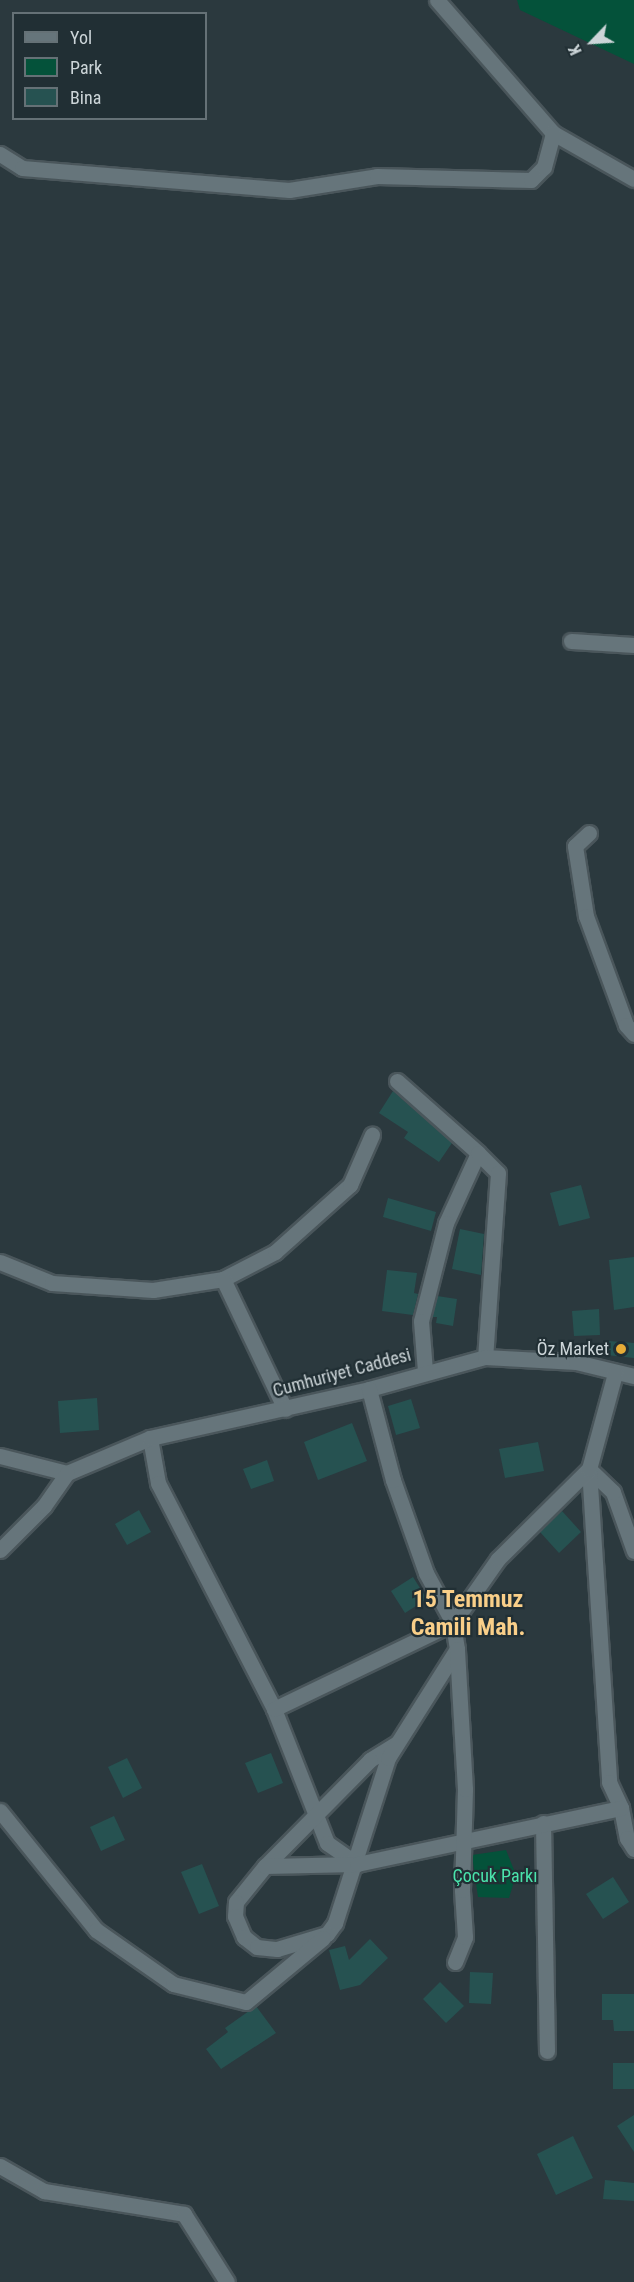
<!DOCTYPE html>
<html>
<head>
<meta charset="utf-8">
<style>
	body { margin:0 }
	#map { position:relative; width:634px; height:2282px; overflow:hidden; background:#2b393e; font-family:"Roboto Condensed",sans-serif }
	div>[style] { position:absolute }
	.green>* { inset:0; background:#04523a }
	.building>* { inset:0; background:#265251 }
	.roads { filter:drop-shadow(2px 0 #4a565b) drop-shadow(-2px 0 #4a565b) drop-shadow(0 2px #4a565b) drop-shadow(0 -2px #4a565b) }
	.minor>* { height:15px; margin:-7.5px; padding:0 7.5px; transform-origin:7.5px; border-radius:7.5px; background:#66757b }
	.dots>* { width:16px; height:16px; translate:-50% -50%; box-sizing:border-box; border:3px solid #212f34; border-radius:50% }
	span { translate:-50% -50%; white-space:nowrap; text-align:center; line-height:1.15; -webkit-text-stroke:4.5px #212f34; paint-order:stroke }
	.poi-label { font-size:18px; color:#ccd5d8 }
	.right { translate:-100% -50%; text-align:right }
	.street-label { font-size:18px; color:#ccd5d8 }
	.park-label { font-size:18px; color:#4ae4ac }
	.district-label { font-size:24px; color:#f9cf89; font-weight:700 }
	.legend { position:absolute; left:12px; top:12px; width:195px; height:108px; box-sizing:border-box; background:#212f34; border:2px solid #657176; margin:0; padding:8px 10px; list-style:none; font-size:18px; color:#ccd5d8 }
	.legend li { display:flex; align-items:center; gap:12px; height:30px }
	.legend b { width:30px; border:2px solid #657176 }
	.north { position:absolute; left:562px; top:12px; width:60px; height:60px; -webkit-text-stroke:4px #212f34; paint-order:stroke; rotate:245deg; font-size:16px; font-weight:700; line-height:24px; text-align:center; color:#ccd5d8 }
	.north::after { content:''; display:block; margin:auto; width:21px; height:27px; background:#ccd5d8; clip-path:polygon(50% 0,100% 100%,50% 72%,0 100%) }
</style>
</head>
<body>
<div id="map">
	<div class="green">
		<i style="clip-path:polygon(517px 0,634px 0,634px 64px,520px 10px)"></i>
		<i style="clip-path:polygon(506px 1850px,516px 1875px,509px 1898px,478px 1897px,472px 1855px)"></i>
	</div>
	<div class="building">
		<i style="clip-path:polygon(393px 1091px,452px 1143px,439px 1162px,404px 1138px,408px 1132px,379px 1113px)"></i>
		<i style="clip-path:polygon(581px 1185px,590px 1218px,559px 1226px,550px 1193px)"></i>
		<i style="clip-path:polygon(388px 1198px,436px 1212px,431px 1231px,383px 1217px)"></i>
		<i style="clip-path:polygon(460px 1229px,484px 1234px,481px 1275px,452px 1269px)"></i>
		<i style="clip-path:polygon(634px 1257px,634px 1307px,614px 1310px,609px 1260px)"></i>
		<i style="clip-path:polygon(387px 1270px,417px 1273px,414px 1293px,418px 1294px,413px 1315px,382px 1311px)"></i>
		<i style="clip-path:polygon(437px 1296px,457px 1299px,453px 1326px,436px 1323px,437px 1317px,432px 1317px)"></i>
		<i style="clip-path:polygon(599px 1309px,600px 1335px,574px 1336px,572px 1311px)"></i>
		<i style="clip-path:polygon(609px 1341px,634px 1343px,634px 1358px,607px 1355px)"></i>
		<i style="clip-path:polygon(97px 1398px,99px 1430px,60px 1433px,58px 1401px)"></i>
		<i style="clip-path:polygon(411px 1399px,420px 1428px,396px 1435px,388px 1406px)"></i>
		<i style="clip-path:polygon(352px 1423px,367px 1461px,318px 1480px,304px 1442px)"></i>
		<i style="clip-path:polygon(538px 1442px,544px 1471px,505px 1478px,499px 1449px)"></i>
		<i style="clip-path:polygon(267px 1460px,274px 1481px,251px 1489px,243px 1469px)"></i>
		<i style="clip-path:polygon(139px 1510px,151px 1532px,127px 1545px,115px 1524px)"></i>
		<i style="clip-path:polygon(562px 1511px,581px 1532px,559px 1553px,540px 1532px)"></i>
		<i style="clip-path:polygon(413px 1577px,427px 1599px,405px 1613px,391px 1591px)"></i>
		<i style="clip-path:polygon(271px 1753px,283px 1783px,258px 1793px,245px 1763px)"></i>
		<i style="clip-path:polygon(127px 1758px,142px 1788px,123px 1798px,108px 1767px)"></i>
		<i style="clip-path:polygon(114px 1816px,125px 1840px,101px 1851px,90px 1827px)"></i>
		<i style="clip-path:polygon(202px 1864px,219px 1906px,199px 1914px,181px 1872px)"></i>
		<i style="clip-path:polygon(613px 1877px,629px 1902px,603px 1919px,586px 1894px)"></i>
		<i style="clip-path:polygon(370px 1939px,388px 1958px,360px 1985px,340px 1990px,329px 1950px,345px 1946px,349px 1960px)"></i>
		<i style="clip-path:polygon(470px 1972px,493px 1973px,491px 2004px,469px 2003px)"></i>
		<i style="clip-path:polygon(440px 1982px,464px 2006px,446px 2023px,423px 1999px)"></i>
		<i style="clip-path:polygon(602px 1994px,634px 1994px,634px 2031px,614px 2031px,613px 2020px,602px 2020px)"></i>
		<i style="clip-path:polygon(256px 2006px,276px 2033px,221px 2069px,206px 2049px,228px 2032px,225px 2028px)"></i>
		<i style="clip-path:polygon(613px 2063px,634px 2063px,634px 2089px,613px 2089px)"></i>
		<i style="clip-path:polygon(634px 2115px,634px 2152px,617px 2126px)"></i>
		<i style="clip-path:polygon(573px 2136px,593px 2178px,556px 2195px,537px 2154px)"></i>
		<i style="clip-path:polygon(605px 2180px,634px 2183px,634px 2201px,603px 2199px)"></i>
	</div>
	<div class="roads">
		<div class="minor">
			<i style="left:437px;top:0;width:176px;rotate:48.9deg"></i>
			<i style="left:553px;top:133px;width:93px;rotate:29.6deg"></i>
			<i style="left:0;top:154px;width:26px;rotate:32deg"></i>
			<i style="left:22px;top:168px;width:268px;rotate:4.7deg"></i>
			<i style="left:289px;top:190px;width:89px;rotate:-9deg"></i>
			<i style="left:377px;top:176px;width:154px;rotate:1.5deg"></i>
			<i style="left:531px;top:180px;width:18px;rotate:-45deg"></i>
			<i style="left:544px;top:167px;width:35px;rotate:-75deg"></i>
			<i style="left:571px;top:641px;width:63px;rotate:3.6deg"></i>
			<i style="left:589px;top:833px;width:19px;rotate:137deg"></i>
			<i style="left:575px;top:846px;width:71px;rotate:81.1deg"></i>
			<i style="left:586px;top:916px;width:116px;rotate:69.8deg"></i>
			<i style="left:626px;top:1025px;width:12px;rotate:48deg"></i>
			<i style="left:397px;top:1081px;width:108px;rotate:41.6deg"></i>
			<i style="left:478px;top:1153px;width:77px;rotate:114.6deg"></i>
			<i style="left:446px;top:1223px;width:101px;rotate:104.3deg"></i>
			<i style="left:421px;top:1321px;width:50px;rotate:85.4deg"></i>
			<i style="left:478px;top:1153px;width:28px;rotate:45deg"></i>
			<i style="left:498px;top:1173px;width:184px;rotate:94deg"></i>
			<i style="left:0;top:1262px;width:56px;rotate:22deg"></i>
			<i style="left:52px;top:1283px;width:101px;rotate:4deg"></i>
			<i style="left:153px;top:1290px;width:71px;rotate:-8.9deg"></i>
			<i style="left:223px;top:1279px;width:59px;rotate:-27.4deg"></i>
			<i style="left:275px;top:1252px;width:101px;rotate:-41.8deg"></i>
			<i style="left:350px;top:1185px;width:55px;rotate:-66.3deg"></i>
			<i style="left:223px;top:1279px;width:144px;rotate:64.5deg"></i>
			<i style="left:150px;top:1438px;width:46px;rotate:79.9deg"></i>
			<i style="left:158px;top:1483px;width:254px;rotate:62.8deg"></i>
			<i style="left:274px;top:1709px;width:144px;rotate:68.4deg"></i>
			<i style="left:327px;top:1843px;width:37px;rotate:35deg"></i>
			<i style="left:0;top:1456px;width:69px;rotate:14.2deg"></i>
			<i style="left:67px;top:1473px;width:90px;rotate:-22.9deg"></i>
			<i style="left:150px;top:1438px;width:224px;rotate:-12.6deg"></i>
			<i style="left:369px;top:1389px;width:120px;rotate:-15.4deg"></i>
			<i style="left:485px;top:1357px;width:91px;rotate:3.1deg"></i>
			<i style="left:576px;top:1362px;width:60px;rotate:13.6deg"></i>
			<i style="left:0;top:1550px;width:62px;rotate:-45deg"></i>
			<i style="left:44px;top:1506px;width:40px;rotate:-55.1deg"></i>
			<i style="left:634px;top:1551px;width:63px;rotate:-109.6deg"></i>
			<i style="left:613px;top:1492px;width:33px;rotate:-136deg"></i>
			<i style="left:589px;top:1469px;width:314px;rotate:86.3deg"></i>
			<i style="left:609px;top:1782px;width:29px;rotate:65deg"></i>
			<i style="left:621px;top:1808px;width:31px;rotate:79deg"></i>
			<i style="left:627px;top:1838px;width:13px;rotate:58deg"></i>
			<i style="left:274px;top:1709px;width:199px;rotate:-25.7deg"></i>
			<i style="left:453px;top:1623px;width:57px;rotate:-118.4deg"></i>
			<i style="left:426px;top:1573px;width:99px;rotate:-109.5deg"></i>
			<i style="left:393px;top:1480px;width:94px;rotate:-104.8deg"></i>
			<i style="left:397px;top:1743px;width:32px;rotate:148deg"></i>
			<i style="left:370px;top:1760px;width:149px;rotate:134.7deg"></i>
			<i style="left:265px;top:1866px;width:46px;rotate:128.9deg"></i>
			<i style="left:236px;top:1902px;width:14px;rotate:94deg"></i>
			<i style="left:235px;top:1916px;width:23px;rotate:67deg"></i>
			<i style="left:244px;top:1937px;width:16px;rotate:38deg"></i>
			<i style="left:257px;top:1947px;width:20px;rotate:6deg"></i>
			<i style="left:277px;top:1949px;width:52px;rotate:-16.7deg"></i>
			<i style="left:327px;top:1934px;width:14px;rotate:-54deg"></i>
			<i style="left:335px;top:1923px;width:173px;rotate:-72.2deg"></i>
			<i style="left:388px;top:1758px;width:129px;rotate:-57.7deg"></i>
			<i style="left:457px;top:1649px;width:26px;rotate:-99deg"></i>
			<i style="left:453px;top:1623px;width:78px;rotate:-54.9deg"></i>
			<i style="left:498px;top:1559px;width:128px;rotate:-44.7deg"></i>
			<i style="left:589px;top:1469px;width:99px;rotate:-74.8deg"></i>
			<i style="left:0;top:1811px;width:153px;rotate:51.1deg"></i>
			<i style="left:96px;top:1930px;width:94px;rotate:35deg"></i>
			<i style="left:173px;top:1984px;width:75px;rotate:13.9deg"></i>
			<i style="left:246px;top:2002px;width:100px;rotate:-39.7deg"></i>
			<i style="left:543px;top:1823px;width:228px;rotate:89deg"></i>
			<i style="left:265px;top:1866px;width:92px;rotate:-1.2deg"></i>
			<i style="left:357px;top:1864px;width:270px;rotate:-12deg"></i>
			<i style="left:455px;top:1962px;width:27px;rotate:-68deg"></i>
			<i style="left:465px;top:1937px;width:47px;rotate:-93.7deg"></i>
			<i style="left:462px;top:1890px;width:101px;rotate:-88.3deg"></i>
			<i style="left:465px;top:1789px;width:140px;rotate:-93.3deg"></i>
			<i style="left:0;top:2166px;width:51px;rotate:29.6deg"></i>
			<i style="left:44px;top:2191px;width:142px;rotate:9.3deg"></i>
			<i style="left:184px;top:2214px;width:80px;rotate:57.7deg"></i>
		</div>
	</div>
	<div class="dots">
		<i style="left:621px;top:1349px;background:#e7ac37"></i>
	</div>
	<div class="poi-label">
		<span class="right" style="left:609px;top:1349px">Öz Market</span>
	</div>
	<div class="street-label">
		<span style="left:342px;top:1373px;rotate:-15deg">Cumhuriyet Caddesi</span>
	</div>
	<div class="park-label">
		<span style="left:495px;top:1876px">Çocuk Parkı</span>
	</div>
	<div class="district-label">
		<span style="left:468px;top:1614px">15 Temmuz<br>Camili Mah.</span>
	</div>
	<ul class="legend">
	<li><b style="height:8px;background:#66757b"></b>Yol</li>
	<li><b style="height:16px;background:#04523a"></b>Park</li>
	<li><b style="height:16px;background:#265251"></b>Bina</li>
	</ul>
	<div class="north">K</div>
</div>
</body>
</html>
